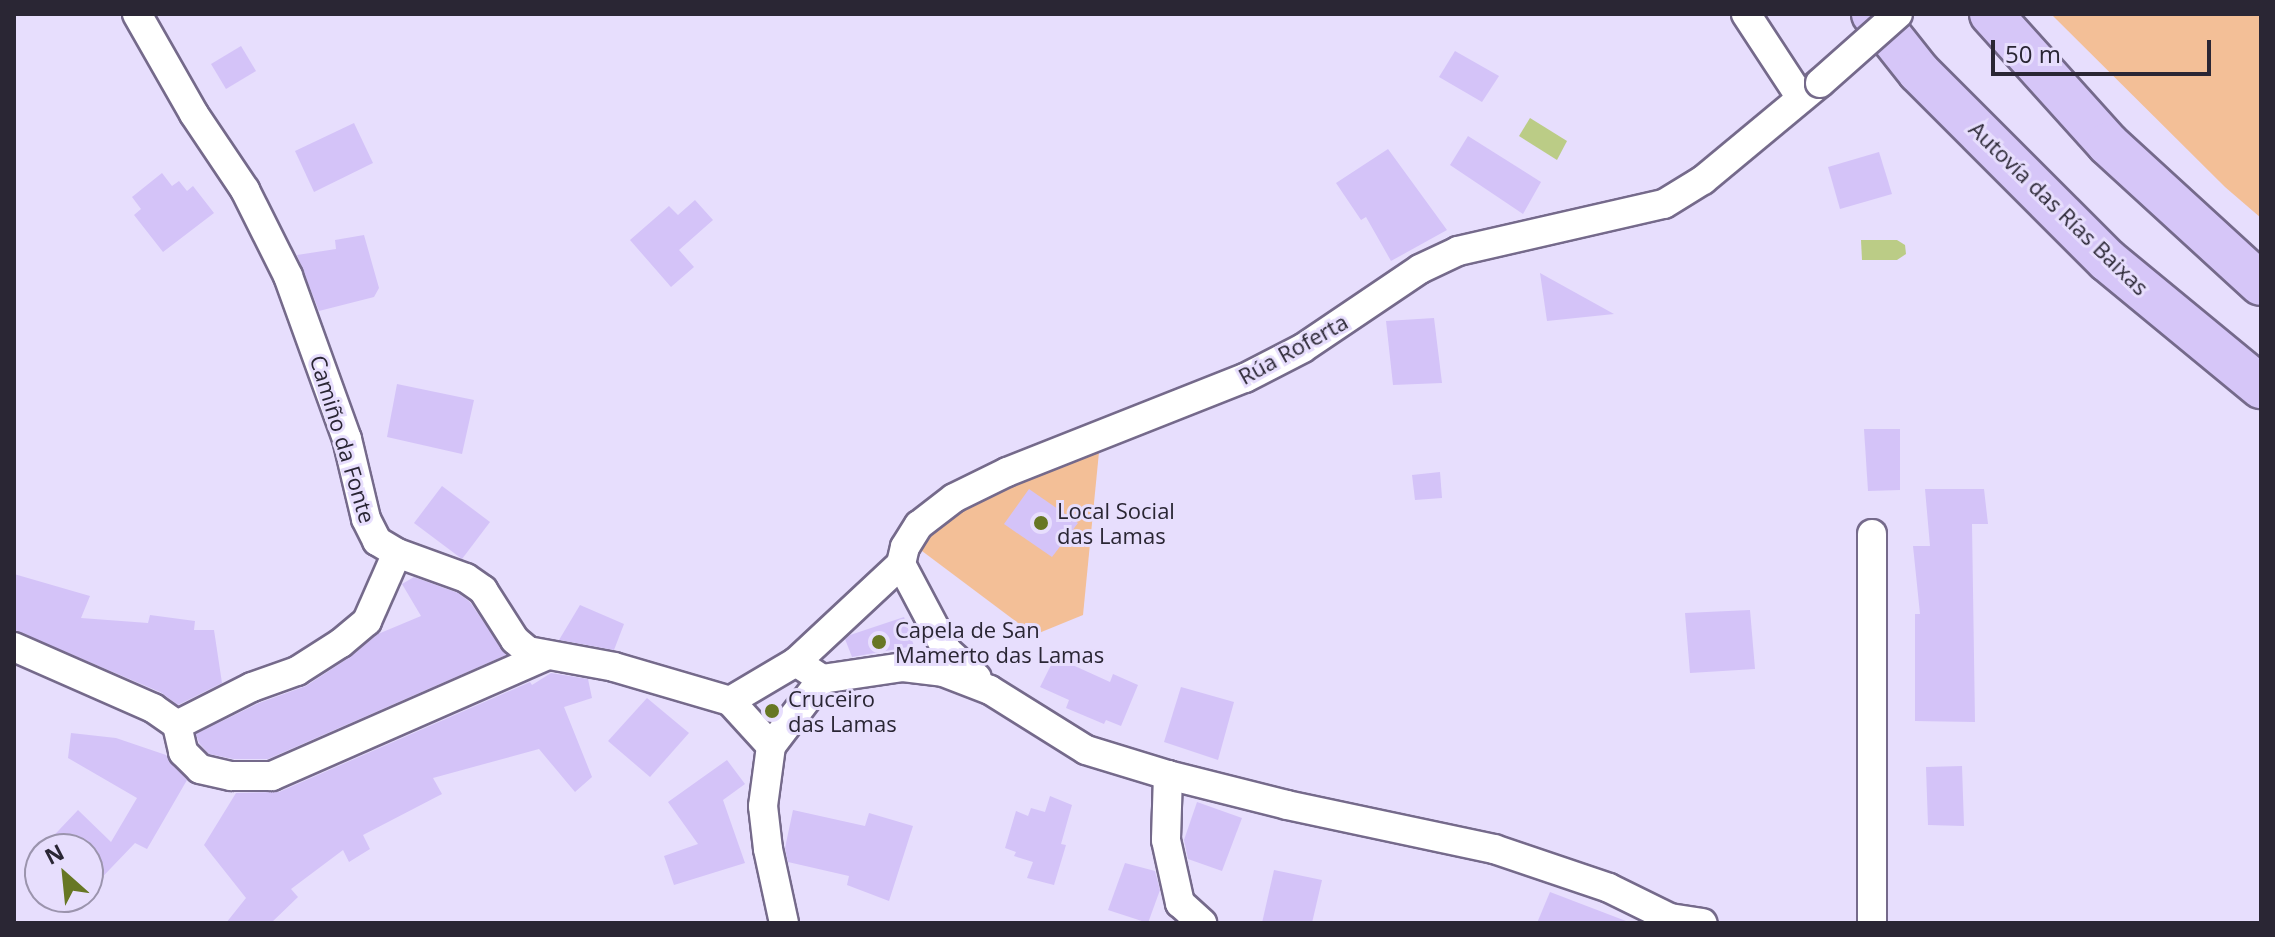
<!DOCTYPE html>
<html>
<head>
<meta charset="utf-8">
<style>
	body { margin:0 }
	#map { position:relative; width:2275px; height:937px; overflow:hidden; background:#e7defd; font-family:"Open Sans",sans-serif }
	div>[style] { position:absolute }
	.green>* { inset:0; background:#f3bf97 }
	.water>* { inset:0; background:#bbcc86 }
	.building>* { inset:0; background:#d4c3f8 }
	.roads { filter:drop-shadow(2px 0 #756a8b) drop-shadow(-2px 0 #756a8b) drop-shadow(0 2px #756a8b) drop-shadow(0 -2px #756a8b) }
	.minor>* { height:28px; margin:-14px; padding:0 14px; transform-origin:14px; border-radius:14px; background:#fff }
	.highway>* { height:42px; margin:-21px; padding:0 21px; transform-origin:21px; border-radius:21px; background:#d6c6f8 }
	.bridges { filter:drop-shadow(2px 0 #756a8b) drop-shadow(-2px 0 #756a8b) drop-shadow(0 2px #756a8b) drop-shadow(0 -2px #756a8b) }
	.minor-bridge>* { height:28px; margin:-14px; padding:0 14px; transform-origin:14px; border-radius:14px; background:#fff }
	.dots>* { width:22px; height:22px; translate:-50% -50%; box-sizing:border-box; border:4px solid #e7defd; border-radius:50% }
	span { translate:-50% -50%; white-space:nowrap; text-align:center; line-height:1.15; -webkit-text-stroke:6px #e7defd; paint-order:stroke }
	.street-label { font-size:22px; color:#2a2634 }
	.poi-label { font-size:22px; color:#2a2634 }
	.left { translate:0 -50%; text-align:left }
	.frame { position:absolute; inset:0; border:16px solid #2a2634; pointer-events:none }
	.north { position:absolute; left:24px; top:833px; width:80px; height:80px; box-sizing:border-box; background:#e7defd; border:2px solid #9b94ad; border-radius:50%; rotate:333deg; font-size:22px; font-weight:700; line-height:32px; text-align:center; color:#2a2634 }
	.north::after { content:''; display:block; margin:auto; width:28px; height:36px; background:#677724; clip-path:polygon(50% 0,100% 100%,50% 72%,0 100%) }
	.scale { position:absolute; left:1991px; top:40px; width:220px; height:36px; box-sizing:border-box; border:4px solid #2a2634; border-top:0; padding-left:10px; font-size:24px; line-height:28px; white-space:nowrap; color:#2a2634; -webkit-text-stroke:6px #e7defd; paint-order:stroke }
</style>
</head>
<body>
<div id="map">
	<div class="green">
		<i style="clip-path:polygon(2051px 14px,2261px 14px,2261px 218px,2225px 187px)"></i>
		<i style="clip-path:polygon(1099px 452px,1083px 615px,1034px 635px,918px 548px,933px 528px,1024px 478px)"></i>
	</div>
	<div class="water">
		<i style="clip-path:polygon(1530px 118px,1567px 141px,1557px 160px,1519px 136px)"></i>
		<i style="clip-path:polygon(1861px 240px,1897px 240px,1905px 245px,1906px 254px,1897px 260px,1862px 260px)"></i>
	</div>
	<div class="building">
		<i style="clip-path:polygon(241px 46px,256px 71px,226px 89px,211px 64px)"></i>
		<i style="clip-path:polygon(1455px 51px,1499px 76px,1482px 102px,1439px 77px)"></i>
		<i style="clip-path:polygon(354px 123px,373px 163px,314px 192px,295px 151px)"></i>
		<i style="clip-path:polygon(1468px 136px,1541px 182px,1523px 214px,1450px 165px)"></i>
		<i style="clip-path:polygon(1388px 149px,1447px 230px,1391px 261px,1366px 217px,1361px 220px,1336px 183px)"></i>
		<i style="clip-path:polygon(1879px 152px,1892px 194px,1840px 209px,1828px 167px)"></i>
		<i style="clip-path:polygon(162px 173px,172px 186px,179px 181px,187px 191px,193px 186px,214px 213px,163px 252px,134px 215px,141px 209px,132px 197px)"></i>
		<i style="clip-path:polygon(695px 200px,713px 220px,679px 250px,694px 267px,671px 287px,630px 240px,669px 206px,678px 215px)"></i>
		<i style="clip-path:polygon(364px 235px,379px 288px,374px 297px,319px 311px,297px 255px,336px 249px,335px 240px)"></i>
		<i style="clip-path:polygon(1540px 273px,1614px 314px,1547px 321px)"></i>
		<i style="clip-path:polygon(1434px 318px,1442px 383px,1393px 385px,1386px 321px)"></i>
		<i style="clip-path:polygon(397px 384px,474px 400px,462px 454px,387px 437px)"></i>
		<i style="clip-path:polygon(1864px 429px,1900px 429px,1900px 490px,1868px 491px)"></i>
		<i style="clip-path:polygon(1440px 472px,1442px 498px,1415px 500px,1412px 475px)"></i>
		<i style="clip-path:polygon(442px 486px,490px 522px,462px 559px,414px 523px)"></i>
		<i style="clip-path:polygon(1029px 489px,1078px 523px,1052px 557px,1004px 524px)"></i>
		<i style="clip-path:polygon(1925px 489px,1984px 489px,1988px 524px,1972px 524px,1975px 722px,1915px 721px,1915px 614px,1920px 614px,1913px 546px,1930px 546px)"></i>
		<i style="clip-path:polygon(14px 574px,90px 596px,81px 618px,148px 623px,150px 615px,195px 621px,194px 630px,214px 630px,222px 683px,178px 705px,160px 692px,14px 630px)"></i>
		<i style="clip-path:polygon(414px 577px,458px 593px,470px 602px,506px 655px,268px 759px,233px 759px,209px 754px,199px 743px,196px 734px,259px 703px,306px 686px,350px 657px,378px 634px,421px 616px,402px 584px)"></i>
		<i style="clip-path:polygon(580px 605px,624px 624px,614px 650px,559px 640px)"></i>
		<i style="clip-path:polygon(1750px 610px,1755px 669px,1690px 673px,1685px 613px)"></i>
		<i style="clip-path:polygon(904px 617px,914px 646px,852px 657px,845px 639px,850px 635px)"></i>
		<i style="clip-path:polygon(1055px 657px,1110px 682px,1113px 674px,1138px 685px,1121px 726px,1106px 720px,1104px 724px,1066px 708px,1069px 700px,1040px 687px)"></i>
		<i style="clip-path:polygon(551px 673px,588px 679px,592px 698px,564px 707px,592px 777px,575px 792px,539px 749px,433px 778px,442px 794px,363px 835px,370px 849px,349px 862px,343px 850px,291px 889px,298px 897px,271px 923px,226px 923px,246px 898px,204px 845px,236px 793px,279px 792px,530px 682px,532px 685px)"></i>
		<i style="clip-path:polygon(1181px 687px,1234px 702px,1218px 760px,1164px 742px)"></i>
		<i style="clip-path:polygon(647px 698px,689px 733px,650px 777px,608px 741px)"></i>
		<i style="clip-path:polygon(71px 733px,116px 738px,166px 755px,187px 780px,147px 849px,135px 843px,88px 892px,88px 849px,41px 849px,78px 810px,111px 842px,137px 798px,68px 758px)"></i>
		<i style="clip-path:polygon(727px 760px,745px 784px,723px 800px,745px 863px,674px 885px,664px 856px,698px 844px,668px 802px)"></i>
		<i style="clip-path:polygon(1962px 766px,1964px 826px,1928px 825px,1926px 767px)"></i>
		<i style="clip-path:polygon(1050px 796px,1072px 805px,1061px 844px,1066px 845px,1054px 885px,1027px 878px,1033px 862px,1014px 856px,1016px 852px,1005px 848px,1016px 811px,1028px 816px,1031px 808px,1045px 812px)"></i>
		<i style="clip-path:polygon(1197px 802px,1242px 818px,1222px 871px,1188px 859px,1184px 840px)"></i>
		<i style="clip-path:polygon(793px 810px,865px 826px,869px 813px,913px 826px,889px 901px,847px 885px,849px 876px,788px 862px,785px 848px)"></i>
		<i style="clip-path:polygon(1125px 863px,1155px 871px,1160px 890px,1148px 923px,1108px 910px)"></i>
		<i style="clip-path:polygon(1274px 870px,1322px 880px,1312px 923px,1262px 923px)"></i>
		<i style="clip-path:polygon(1550px 892px,1626px 921px,1626px 923px,1537px 923px)"></i>
	</div>
	<div class="roads">
		<div class="minor">
			<i style="left:137px;top:14px;width:115px;rotate:60.3deg"></i>
			<i style="left:194px;top:114px;width:92px;rotate:56.1deg"></i>
			<i style="left:245px;top:190px;width:96px;rotate:63.4deg"></i>
			<i style="left:288px;top:276px;width:173px;rotate:70.1deg"></i>
			<i style="left:347px;top:439px;width:82px;rotate:76.6deg"></i>
			<i style="left:366px;top:519px;width:25px;rotate:63deg"></i>
			<i style="left:377px;top:541px;width:23px;rotate:31deg"></i>
			<i style="left:397px;top:553px;width:73px;rotate:19.9deg"></i>
			<i style="left:466px;top:578px;width:21px;rotate:35deg"></i>
			<i style="left:483px;top:590px;width:59px;rotate:57.4deg"></i>
			<i style="left:515px;top:640px;width:17px;rotate:40deg"></i>
			<i style="left:528px;top:651px;width:87px;rotate:10.5deg"></i>
			<i style="left:614px;top:667px;width:121px;rotate:16.3deg"></i>
			<i style="left:730px;top:701px;width:61px;rotate:47.7deg"></i>
			<i style="left:1746px;top:14px;width:100px;rotate:56.8deg"></i>
			<i style="left:1872px;top:534px;width:389px;rotate:90deg"></i>
			<i style="left:901px;top:564px;width:98px;rotate:62.1deg"></i>
			<i style="left:947px;top:651px;width:40px;rotate:42deg"></i>
			<i style="left:14px;top:647px;width:152px;rotate:23.7deg"></i>
			<i style="left:153px;top:708px;width:29px;rotate:35deg"></i>
			<i style="left:177px;top:725px;width:84px;rotate:-26.9deg"></i>
			<i style="left:252px;top:687px;width:48px;rotate:-19.6deg"></i>
			<i style="left:297px;top:671px;width:52px;rotate:-32.5deg"></i>
			<i style="left:341px;top:643px;width:34px;rotate:-40deg"></i>
			<i style="left:367px;top:621px;width:74px;rotate:-66.2deg"></i>
			<i style="left:796px;top:662px;width:31px;rotate:33deg"></i>
			<i style="left:822px;top:679px;width:82px;rotate:-8.4deg"></i>
			<i style="left:903px;top:667px;width:40px;rotate:7.1deg"></i>
			<i style="left:943px;top:672px;width:50px;rotate:21deg"></i>
			<i style="left:990px;top:690px;width:113px;rotate:32deg"></i>
			<i style="left:1086px;top:750px;width:86px;rotate:17deg"></i>
			<i style="left:1168px;top:775px;width:123px;rotate:14.1deg"></i>
			<i style="left:1287px;top:805px;width:212px;rotate:12deg"></i>
			<i style="left:1494px;top:849px;width:121px;rotate:18.7deg"></i>
			<i style="left:1609px;top:888px;width:68px;rotate:26.2deg"></i>
			<i style="left:1670px;top:918px;width:33px;rotate:9deg"></i>
			<i style="left:730px;top:701px;width:77px;rotate:-30.6deg"></i>
			<i style="left:796px;top:662px;width:144px;rotate:-43deg"></i>
			<i style="left:901px;top:564px;width:17px;rotate:-77deg"></i>
			<i style="left:905px;top:547px;width:26px;rotate:-58deg"></i>
			<i style="left:919px;top:525px;width:44px;rotate:-37.6deg"></i>
			<i style="left:954px;top:498px;width:59px;rotate:-26.1deg"></i>
			<i style="left:1007px;top:472px;width:256px;rotate:-21.6deg"></i>
			<i style="left:1245px;top:378px;width:65px;rotate:-27.3deg"></i>
			<i style="left:1303px;top:348px;width:141px;rotate:-34deg"></i>
			<i style="left:1420px;top:269px;width:42px;rotate:-25.3deg"></i>
			<i style="left:1458px;top:251px;width:211px;rotate:-12.9deg"></i>
			<i style="left:1664px;top:204px;width:46px;rotate:-31.6deg"></i>
			<i style="left:1703px;top:180px;width:152px;rotate:-39.7deg"></i>
			<i style="left:177px;top:725px;width:28px;rotate:77deg"></i>
			<i style="left:183px;top:752px;width:24px;rotate:45deg"></i>
			<i style="left:200px;top:769px;width:32px;rotate:13deg"></i>
			<i style="left:231px;top:776px;width:41px"></i>
			<i style="left:272px;top:776px;width:299px;rotate:-23.7deg"></i>
			<i style="left:1168px;top:775px;width:65px;rotate:91.8deg"></i>
			<i style="left:1166px;top:840px;width:65px;rotate:77.5deg"></i>
			<i style="left:1180px;top:903px;width:30px;rotate:42deg"></i>
			<i style="left:784px;top:923px;width:76px;rotate:-102.2deg"></i>
			<i style="left:768px;top:849px;width:43px;rotate:-96.6deg"></i>
			<i style="left:763px;top:806px;width:61px;rotate:-82.4deg"></i>
			<i style="left:771px;top:746px;width:84px;rotate:-52.7deg"></i>
		</div>
		<div class="highway">
			<i style="left:1873px;top:14px;width:74px;rotate:51.6deg"></i>
			<i style="left:1919px;top:72px;width:266px;rotate:45deg"></i>
			<i style="left:2107px;top:260px;width:200px;rotate:39.5deg"></i>
			<i style="left:1991px;top:14px;width:175px;rotate:48deg"></i>
			<i style="left:2108px;top:144px;width:207px;rotate:42.5deg"></i>
		</div>
	</div>
	<div class="bridges">
		<div class="minor-bridge">
			<i style="left:1820px;top:83px;width:104px;rotate:-41.5deg"></i>
		</div>
	</div>
	<div class="dots">
		<i style="left:1041px;top:523px;background:#677724"></i>
		<i style="left:879px;top:642px;background:#677724"></i>
		<i style="left:772px;top:711px;background:#677724"></i>
	</div>
	<div class="street-label">
		<span style="left:2059px;top:208px;rotate:44deg">Autovía das Rías Baixas</span>
		<span style="left:1293px;top:349px;rotate:-29deg">Rúa Roferta</span>
		<span style="left:343px;top:439px;rotate:73deg">Camiño da Fonte</span>
	</div>
	<div class="poi-label">
		<span class="left" style="left:1057px;top:523px">Local Social<br>das Lamas</span>
		<span class="left" style="left:895px;top:642px">Capela de San<br>Mamerto das Lamas</span>
		<span class="left" style="left:788px;top:711px">Cruceiro<br>das Lamas</span>
	</div>
	<div class="frame"></div>
	<div class="north">N</div>
	<div class="scale">50 m</div>
</div>
</body>
</html>
